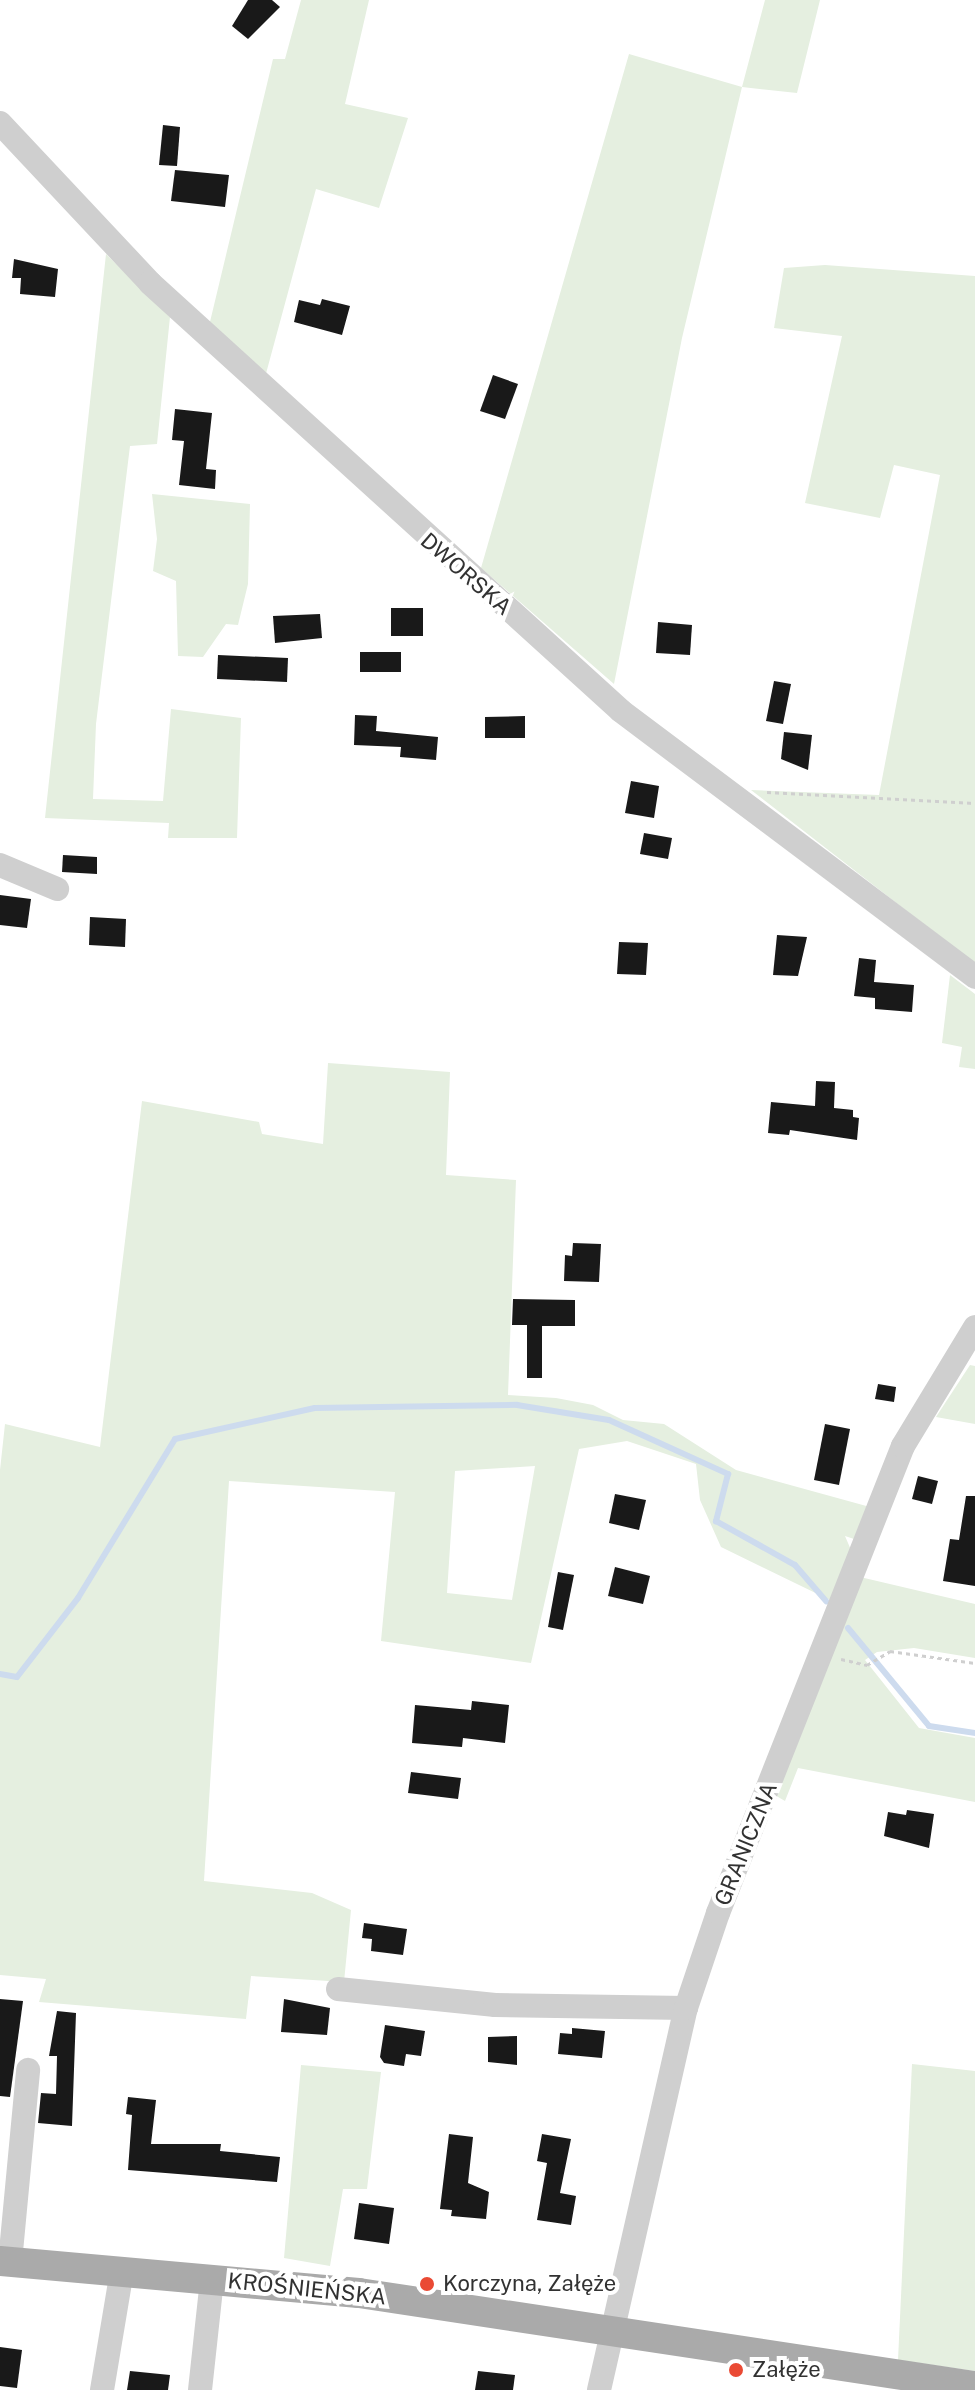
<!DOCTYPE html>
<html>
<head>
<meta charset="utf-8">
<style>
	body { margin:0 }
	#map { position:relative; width:975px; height:2390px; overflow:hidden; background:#fff; font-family:"Public Sans",sans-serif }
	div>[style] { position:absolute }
	.green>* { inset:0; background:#e5efe0 }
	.stream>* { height:6px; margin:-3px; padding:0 3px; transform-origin:3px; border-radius:3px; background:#cddbee }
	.building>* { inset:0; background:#191919 }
	.path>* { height:3px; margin-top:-1.5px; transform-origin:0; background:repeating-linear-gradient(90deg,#cfcfcf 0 4px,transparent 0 8px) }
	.minor>* { height:24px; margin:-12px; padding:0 12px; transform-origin:12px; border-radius:12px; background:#cfcfcf }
	.major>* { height:30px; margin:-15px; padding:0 15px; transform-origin:15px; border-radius:15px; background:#aaa }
	.dots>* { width:22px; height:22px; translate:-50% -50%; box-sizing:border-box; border:4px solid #fff; border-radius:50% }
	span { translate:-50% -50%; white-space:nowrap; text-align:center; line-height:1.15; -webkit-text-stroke:8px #fff; paint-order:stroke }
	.street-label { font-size:22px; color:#323232 }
	.poi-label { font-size:22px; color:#323232 }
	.left { translate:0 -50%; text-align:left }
</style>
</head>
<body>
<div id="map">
	<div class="green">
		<i style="clip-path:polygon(301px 0,369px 0,345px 104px,408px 118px,379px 208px,316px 189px,264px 381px,209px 326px,273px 59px,285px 59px)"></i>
		<i style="clip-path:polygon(765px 0,820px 0,797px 93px,742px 87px,682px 338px,614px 684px,481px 568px,629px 54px,742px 87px)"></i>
		<i style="clip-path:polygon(106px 254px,170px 317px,157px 444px,130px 446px,96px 724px,93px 799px,163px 801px,171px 709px,241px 718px,237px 838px,168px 838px,169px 823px,45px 818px)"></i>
		<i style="clip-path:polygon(825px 265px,975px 276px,975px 964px,751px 790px,879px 795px,940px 475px,894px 465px,880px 518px,805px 503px,842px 336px,774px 328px,784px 268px)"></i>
		<i style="clip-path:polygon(152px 494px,250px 504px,248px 584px,238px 625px,226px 624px,203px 657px,178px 656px,176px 581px,153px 571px,157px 539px)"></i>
		<i style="clip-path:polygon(950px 975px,975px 994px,975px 1069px,959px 1067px,962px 1047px,942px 1043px)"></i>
		<i style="clip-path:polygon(evenodd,328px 1063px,450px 1072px,446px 1175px,516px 1180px,508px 1395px,556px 1398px,593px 1405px,623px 1420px,664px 1424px,736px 1470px,870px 1507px,854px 1539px,845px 1536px,851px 1550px,832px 1601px,721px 1547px,700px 1500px,696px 1464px,627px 1441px,579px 1449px,531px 1663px,381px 1641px,395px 1492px,229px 1481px,204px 1881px,312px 1893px,351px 1910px,344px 1982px,251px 1976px,246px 2019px,39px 2002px,46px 1979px,0 1975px,0 1470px,5px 1424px,100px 1447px,142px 1101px,259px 1122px,262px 1134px,323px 1144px,328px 1063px,535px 1466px,512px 1600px,447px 1593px,455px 1471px,535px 1466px)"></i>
		<i style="clip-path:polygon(970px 1365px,975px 1366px,975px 1424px,936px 1417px)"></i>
		<i style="clip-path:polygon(860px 1577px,975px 1604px,975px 1658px,914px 1648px,877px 1652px,865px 1660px,919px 1728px,975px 1738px,975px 1802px,798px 1768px,785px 1801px,773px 1794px)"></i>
		<i style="clip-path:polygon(912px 2064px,975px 2071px,975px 2371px,898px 2360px)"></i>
		<i style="clip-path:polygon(301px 2065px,381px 2072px,367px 2189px,343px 2189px,330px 2266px,284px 2258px)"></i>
	</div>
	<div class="stream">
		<i style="left:848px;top:1628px;width:127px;rotate:50.4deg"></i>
		<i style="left:929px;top:1726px;width:47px;rotate:8.7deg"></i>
		<i style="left:0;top:1674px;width:17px;rotate:10deg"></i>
		<i style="left:17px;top:1677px;width:100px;rotate:-52.3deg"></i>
		<i style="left:78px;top:1598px;width:186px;rotate:-58.6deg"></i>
		<i style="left:175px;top:1439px;width:143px;rotate:-12.5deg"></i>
		<i style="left:315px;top:1408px;width:202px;rotate:-0.9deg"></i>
		<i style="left:517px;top:1405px;width:93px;rotate:9.3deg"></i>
		<i style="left:609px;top:1420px;width:131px;rotate:24.4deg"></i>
		<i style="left:728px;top:1474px;width:49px;rotate:104.3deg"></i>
		<i style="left:716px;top:1521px;width:90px;rotate:29.1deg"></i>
		<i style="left:795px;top:1565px;width:48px;rotate:49.3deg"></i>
	</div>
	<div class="building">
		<i style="clip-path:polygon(248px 0,272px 0,280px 7px,248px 39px,232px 26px)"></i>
		<i style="clip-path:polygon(163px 125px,180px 127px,177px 166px,159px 165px)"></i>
		<i style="clip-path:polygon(175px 170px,229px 175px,225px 207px,171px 201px)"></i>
		<i style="clip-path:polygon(14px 259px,58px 269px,55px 297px,20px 294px,21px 278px,12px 278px)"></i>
		<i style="clip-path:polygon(322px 299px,350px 306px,342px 335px,294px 322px,299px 300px,320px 305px)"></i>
		<i style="clip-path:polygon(493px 375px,518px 384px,505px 419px,480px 411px)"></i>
		<i style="clip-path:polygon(175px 409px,212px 413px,206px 469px,216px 470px,215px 489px,179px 485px,184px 441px,172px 440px)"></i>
		<i style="clip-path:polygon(391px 608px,423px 608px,423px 636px,391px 636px)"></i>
		<i style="clip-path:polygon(320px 614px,322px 638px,275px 643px,273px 616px)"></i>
		<i style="clip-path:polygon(658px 622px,692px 625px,690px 655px,656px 653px)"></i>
		<i style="clip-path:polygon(360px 652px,401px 652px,401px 672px,360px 672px)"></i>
		<i style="clip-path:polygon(218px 655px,288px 658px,287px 682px,217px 679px)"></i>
		<i style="clip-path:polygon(774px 681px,791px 684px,783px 724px,766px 721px)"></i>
		<i style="clip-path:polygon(355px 715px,377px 716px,376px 731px,438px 737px,436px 760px,400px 757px,401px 747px,354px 745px)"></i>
		<i style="clip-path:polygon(525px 716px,525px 738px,485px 738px,485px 717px)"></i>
		<i style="clip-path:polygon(784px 732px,812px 735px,808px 770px,781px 759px)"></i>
		<i style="clip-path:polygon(631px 781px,659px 786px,654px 818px,625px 813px)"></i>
		<i style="clip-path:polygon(644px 833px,672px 838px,668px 859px,640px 854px)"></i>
		<i style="clip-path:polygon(63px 855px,97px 857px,97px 874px,62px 872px)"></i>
		<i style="clip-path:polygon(0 895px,31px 899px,27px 928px,0 925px)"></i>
		<i style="clip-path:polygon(90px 917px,126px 919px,125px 947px,89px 945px)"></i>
		<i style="clip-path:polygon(777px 935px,807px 937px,798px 976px,773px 975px)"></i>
		<i style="clip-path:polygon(619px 942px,648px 943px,646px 975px,617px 974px)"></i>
		<i style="clip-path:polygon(859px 958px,876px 960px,874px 982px,914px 985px,912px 1012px,875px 1009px,875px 998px,854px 996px)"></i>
		<i style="clip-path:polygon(816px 1081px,835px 1082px,834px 1108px,853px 1110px,853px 1117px,859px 1118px,857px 1140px,790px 1130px,789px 1135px,768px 1133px,771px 1102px,815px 1106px)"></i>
		<i style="clip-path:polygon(573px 1243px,601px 1244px,599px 1282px,564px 1281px,565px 1255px,572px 1256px)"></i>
		<i style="clip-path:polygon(513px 1299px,575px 1300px,575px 1326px,542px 1326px,542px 1378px,527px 1378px,527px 1325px,512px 1325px)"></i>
		<i style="clip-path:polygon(878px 1384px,896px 1387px,894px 1402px,875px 1399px)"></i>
		<i style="clip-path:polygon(825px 1424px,850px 1429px,839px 1485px,814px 1480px)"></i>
		<i style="clip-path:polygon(918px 1476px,938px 1481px,932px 1504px,912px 1499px)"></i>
		<i style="clip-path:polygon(615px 1494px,646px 1500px,639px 1530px,609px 1523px)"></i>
		<i style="clip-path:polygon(966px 1496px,975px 1496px,975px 1586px,943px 1581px,950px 1539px,959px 1540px)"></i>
		<i style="clip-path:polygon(615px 1567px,650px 1576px,643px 1604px,608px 1596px)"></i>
		<i style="clip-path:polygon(558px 1572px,574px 1575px,563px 1630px,548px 1627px)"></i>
		<i style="clip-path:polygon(472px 1701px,509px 1705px,505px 1743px,463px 1738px,462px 1747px,412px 1743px,415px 1705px,471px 1710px)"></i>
		<i style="clip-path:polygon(411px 1772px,461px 1778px,458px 1799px,408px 1793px)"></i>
		<i style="clip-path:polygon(907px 1810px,934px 1814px,929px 1848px,884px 1836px,888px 1812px,906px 1815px)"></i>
		<i style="clip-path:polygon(364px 1923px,407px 1929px,403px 1955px,371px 1951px,372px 1939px,362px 1938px)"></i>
		<i style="clip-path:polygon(0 1999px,23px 2001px,10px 2097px,0 2096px)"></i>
		<i style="clip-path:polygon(284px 1999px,330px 2008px,327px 2035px,281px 2032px)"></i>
		<i style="clip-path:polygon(57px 2011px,76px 2013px,72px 2126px,38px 2123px,41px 2093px,56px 2094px,57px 2056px,49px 2056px)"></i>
		<i style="clip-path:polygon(385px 2025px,425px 2031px,421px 2056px,406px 2054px,404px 2066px,384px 2063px,380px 2057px)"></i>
		<i style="clip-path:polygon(572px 2028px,605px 2031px,602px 2058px,558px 2054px,560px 2033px,572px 2034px)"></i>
		<i style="clip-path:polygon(517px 2036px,517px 2065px,488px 2062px,488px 2037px)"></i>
		<i style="clip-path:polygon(128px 2097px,156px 2100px,151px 2144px,221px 2144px,220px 2151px,280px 2157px,277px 2182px,128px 2170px,132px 2115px,126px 2114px)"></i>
		<i style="clip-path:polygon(449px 2134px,473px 2137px,468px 2183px,489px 2192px,486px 2219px,451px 2216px,452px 2210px,440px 2209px)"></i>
		<i style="clip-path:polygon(542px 2134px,571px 2139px,560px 2193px,576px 2196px,571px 2225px,537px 2220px,547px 2163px,537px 2161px)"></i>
		<i style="clip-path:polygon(359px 2203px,394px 2208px,389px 2244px,354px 2239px)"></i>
		<i style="clip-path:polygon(0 2347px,22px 2350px,17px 2388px,0 2386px)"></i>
		<i style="clip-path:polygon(130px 2371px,170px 2375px,168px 2390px,127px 2390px)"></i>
		<i style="clip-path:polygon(478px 2371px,515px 2375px,513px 2390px,475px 2390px)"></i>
	</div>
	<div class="path">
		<i style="left:767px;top:792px;width:208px;rotate:3deg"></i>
		<i style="left:841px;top:1659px;width:27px;rotate:13deg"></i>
		<i style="left:867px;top:1665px;width:27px;rotate:-31deg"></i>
		<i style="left:890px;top:1651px;width:86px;rotate:8deg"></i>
	</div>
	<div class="minor">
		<i style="left:0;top:123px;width:219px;rotate:46.8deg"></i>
		<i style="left:150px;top:283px;width:636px;rotate:42.26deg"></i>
		<i style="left:621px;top:711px;width:443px;rotate:36.9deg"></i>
		<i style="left:0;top:865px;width:62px;rotate:22.8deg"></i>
		<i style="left:338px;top:1989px;width:158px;rotate:5.8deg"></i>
		<i style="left:495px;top:2005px;width:191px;rotate:0.9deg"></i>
		<i style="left:10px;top:2262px;width:193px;rotate:-84.6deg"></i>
		<i style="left:102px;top:2390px;width:122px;rotate:-80.5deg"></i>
		<i style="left:200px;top:2390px;width:112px;rotate:-83.8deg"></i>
		<i style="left:599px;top:2390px;width:392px;rotate:-77.2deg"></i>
		<i style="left:686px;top:2008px;width:100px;rotate:-71.4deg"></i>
		<i style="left:718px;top:1913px;width:502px;rotate:-68.39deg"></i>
		<i style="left:903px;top:1446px;width:139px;rotate:-58.8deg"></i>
	</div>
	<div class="major">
		<i style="left:0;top:2261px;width:360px;rotate:5.1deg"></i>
		<i style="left:359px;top:2293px;width:623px;rotate:8.59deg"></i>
	</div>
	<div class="dots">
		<i style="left:427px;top:2284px;background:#ea4a34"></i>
		<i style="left:736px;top:2370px;background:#ea4a34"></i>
	</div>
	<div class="street-label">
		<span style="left:466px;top:574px;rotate:41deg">DWORSKA</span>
		<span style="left:746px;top:1844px;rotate:-68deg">GRANICZNA</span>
		<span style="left:307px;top:2289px;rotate:6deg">KROŚNIEŃSKA</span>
	</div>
	<div class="poi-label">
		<span class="left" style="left:443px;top:2284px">Korczyna, Załęże</span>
		<span class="left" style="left:752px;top:2370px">Załęże</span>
	</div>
</div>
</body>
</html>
